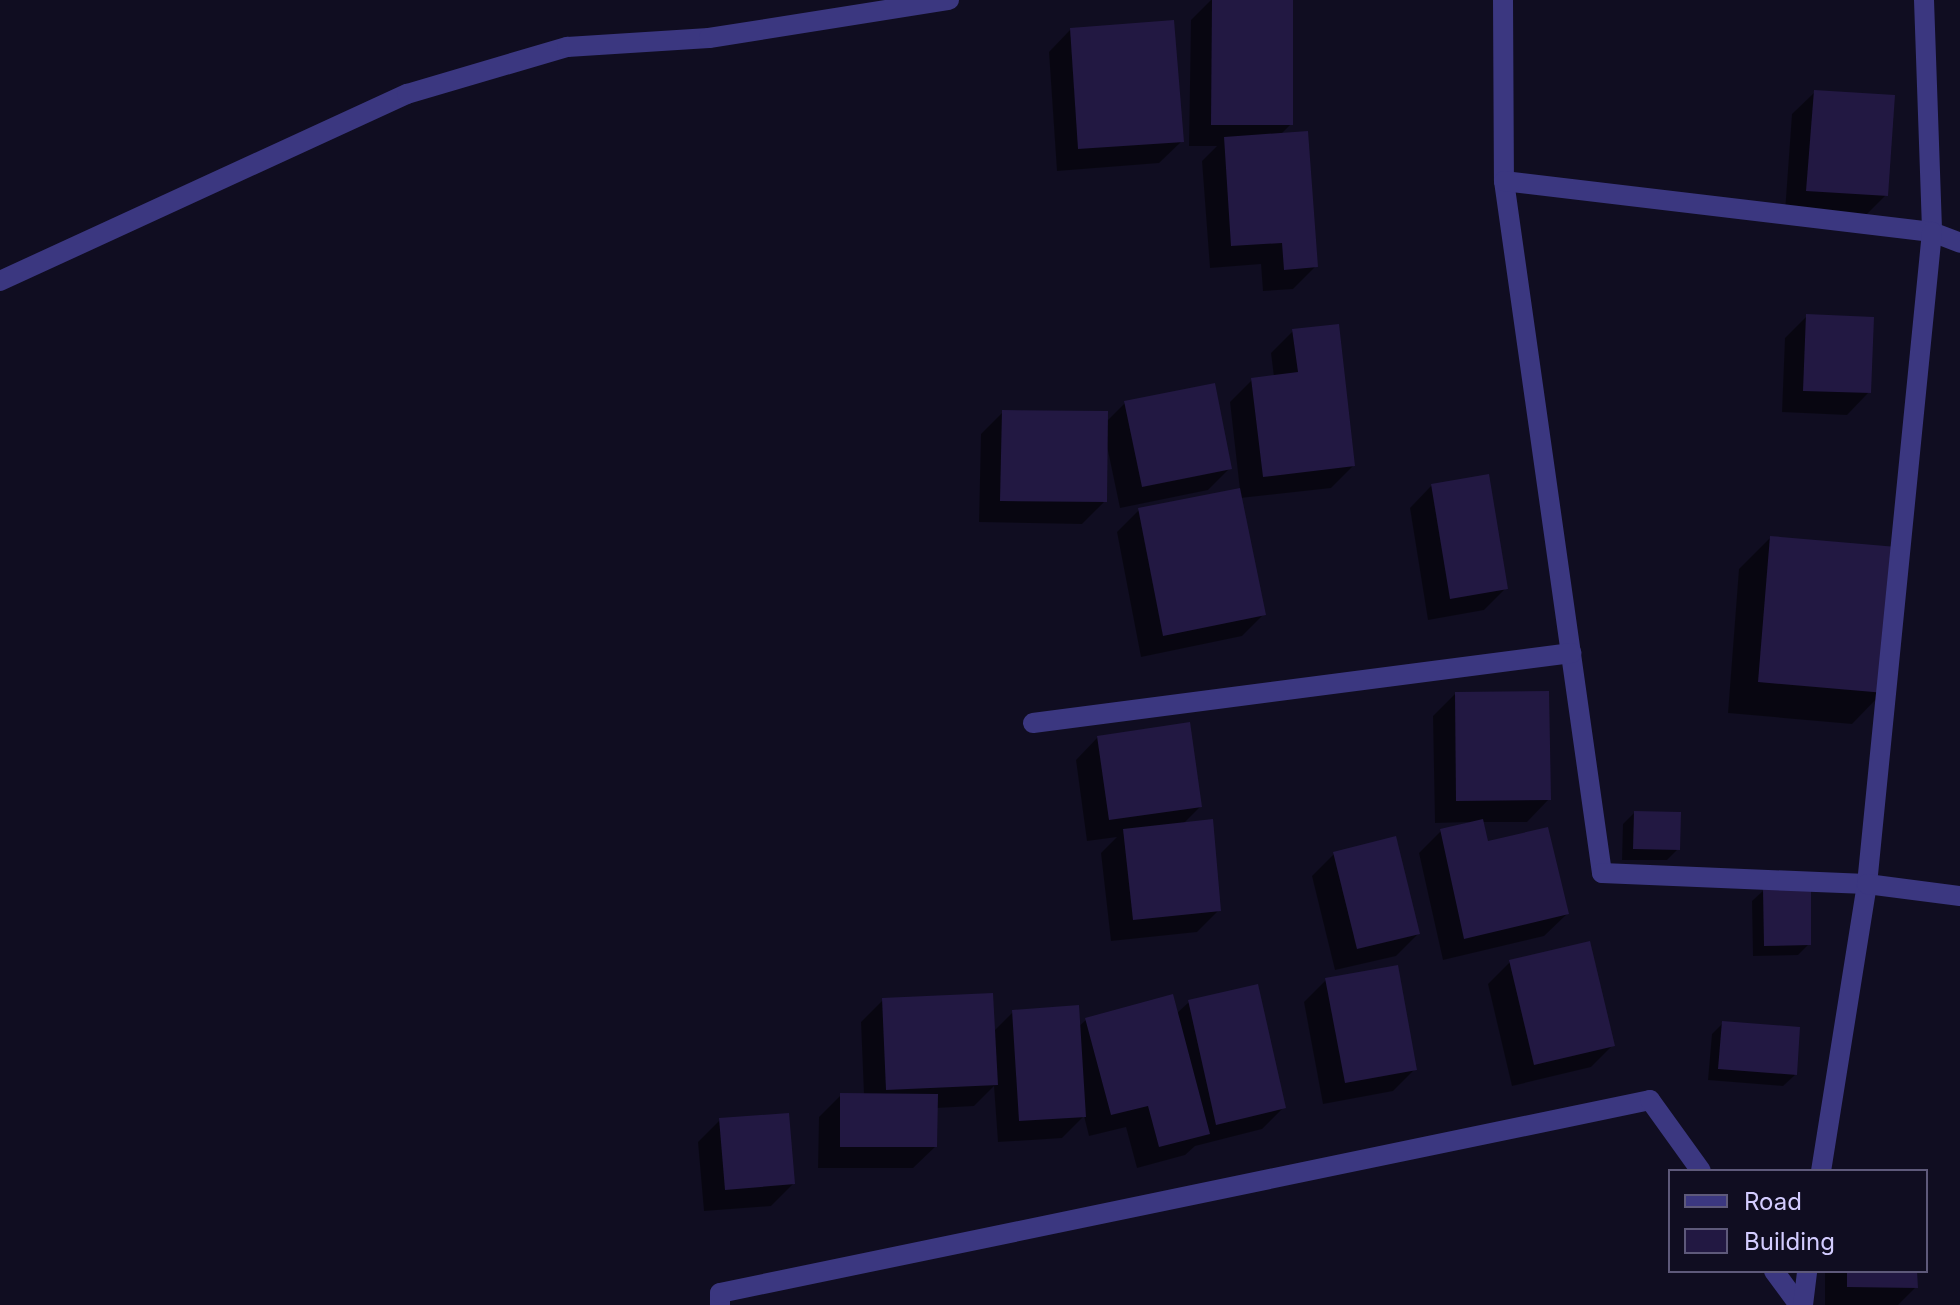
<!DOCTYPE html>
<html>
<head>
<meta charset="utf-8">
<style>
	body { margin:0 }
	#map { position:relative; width:1960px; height:1305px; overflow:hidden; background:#100d21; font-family:Inter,sans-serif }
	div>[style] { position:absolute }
	.shadow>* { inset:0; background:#0007 }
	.building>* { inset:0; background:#221842 }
	.minor>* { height:20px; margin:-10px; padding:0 10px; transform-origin:10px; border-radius:10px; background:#3b3780 }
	span { translate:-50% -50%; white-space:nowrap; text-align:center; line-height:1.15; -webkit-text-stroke:6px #100d21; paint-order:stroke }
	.legend { position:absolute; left:1668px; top:1169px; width:260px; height:104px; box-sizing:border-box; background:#100d21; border:2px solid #5e597a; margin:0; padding:10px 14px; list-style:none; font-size:24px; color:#d3ccff }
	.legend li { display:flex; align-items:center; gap:16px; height:40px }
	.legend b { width:40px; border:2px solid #5e597a }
</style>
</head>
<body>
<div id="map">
	<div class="shadow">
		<i style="clip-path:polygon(1211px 0,1291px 0,1291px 124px,1280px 135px,1316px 266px,1293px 289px,1263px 291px,1261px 264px,1210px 268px,1202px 161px,1217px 146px,1189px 146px,1191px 20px)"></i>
		<i style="clip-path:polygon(1071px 29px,1182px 141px,1159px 163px,1057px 171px,1049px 52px)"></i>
		<i style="clip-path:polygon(1815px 92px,1886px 195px,1864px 217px,1785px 212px,1792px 114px)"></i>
		<i style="clip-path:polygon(1807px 316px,1869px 392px,1847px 415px,1782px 412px,1785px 338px)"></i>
		<i style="clip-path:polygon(1293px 331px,1353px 466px,1331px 488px,1240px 498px,1264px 614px,1242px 636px,1141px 657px,1117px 532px,1139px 510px,1240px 490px,1230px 402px,1252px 380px,1274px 377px,1271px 353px)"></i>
		<i style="clip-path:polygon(1125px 403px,1230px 468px,1208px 490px,1120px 508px,1107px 446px,1105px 501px,1082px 524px,979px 522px,981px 434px,1003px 412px,1106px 422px)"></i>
		<i style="clip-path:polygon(1432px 485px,1506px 588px,1484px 610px,1428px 620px,1410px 508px)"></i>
		<i style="clip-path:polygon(1770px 538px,1883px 692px,1852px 724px,1728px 713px,1739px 569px)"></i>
		<i style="clip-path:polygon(1455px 694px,1549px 799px,1527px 822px,1482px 822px,1487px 843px,1567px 914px,1544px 936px,1443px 960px,1419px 853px,1441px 831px,1470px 822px,1435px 823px,1433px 716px)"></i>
		<i style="clip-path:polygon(1098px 737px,1200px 807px,1182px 825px,1219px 910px,1197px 932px,1111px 941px,1101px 853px,1117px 837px,1087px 841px,1076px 760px)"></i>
		<i style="clip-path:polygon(1634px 813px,1678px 849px,1667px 860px,1622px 860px,1623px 824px)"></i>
		<i style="clip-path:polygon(1334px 854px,1418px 934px,1396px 956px,1335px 970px,1312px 876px)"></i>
		<i style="clip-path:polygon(1764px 890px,1809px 944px,1798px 955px,1753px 956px,1752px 901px)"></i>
		<i style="clip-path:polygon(1510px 962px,1613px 1045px,1591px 1067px,1512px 1086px,1488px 984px)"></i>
		<i style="clip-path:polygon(1326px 980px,1415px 1069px,1393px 1091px,1323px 1104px,1304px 1002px)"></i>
		<i style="clip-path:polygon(883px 1000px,993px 1032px,1013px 1012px,1078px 1027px,1086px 1020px,1176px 1014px,1189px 1002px,1284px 1107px,1262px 1129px,1195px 1146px,1185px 1155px,1137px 1168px,1126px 1127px,1089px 1136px,1084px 1116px,1062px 1138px,998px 1142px,994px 1086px,974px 1106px,936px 1108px,936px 1146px,913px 1168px,818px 1168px,819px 1117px,841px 1095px,864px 1095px,861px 1022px)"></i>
		<i style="clip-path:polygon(1723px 1023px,1795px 1075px,1783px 1086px,1708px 1080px,1712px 1034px)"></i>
		<i style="clip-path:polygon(720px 1120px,793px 1184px,771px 1206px,704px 1211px,698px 1142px)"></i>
		<i style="clip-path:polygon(1825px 1271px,1915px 1271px,1916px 1287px,1898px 1305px,1825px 1305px)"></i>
	</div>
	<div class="building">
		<i style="clip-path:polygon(1212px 0,1293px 0,1293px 125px,1211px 125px)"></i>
		<i style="clip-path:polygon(1174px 20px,1184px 142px,1078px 149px,1070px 28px)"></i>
		<i style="clip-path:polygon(1814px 90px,1895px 95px,1888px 196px,1806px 191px)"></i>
		<i style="clip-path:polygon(1308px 131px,1318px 267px,1284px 270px,1282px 243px,1231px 246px,1224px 137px)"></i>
		<i style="clip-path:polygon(1806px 314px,1874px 317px,1871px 393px,1803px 391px)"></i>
		<i style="clip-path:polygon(1339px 324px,1355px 466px,1263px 477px,1251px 378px,1298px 372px,1292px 329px)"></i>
		<i style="clip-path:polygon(1215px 383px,1232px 469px,1142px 487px,1124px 401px)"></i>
		<i style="clip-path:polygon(1002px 410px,1108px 411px,1107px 502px,1000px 501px)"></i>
		<i style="clip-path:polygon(1489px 474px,1508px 589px,1450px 599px,1431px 484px)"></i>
		<i style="clip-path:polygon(1240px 488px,1266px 615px,1163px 636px,1138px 508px)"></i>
		<i style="clip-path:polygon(1770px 536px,1897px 547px,1885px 693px,1758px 682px)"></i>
		<i style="clip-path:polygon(1549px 691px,1551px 800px,1456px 801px,1455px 692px)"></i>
		<i style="clip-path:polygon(1190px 722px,1202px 807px,1109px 820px,1097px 736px)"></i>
		<i style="clip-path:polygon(1634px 811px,1681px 812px,1680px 850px,1633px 849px)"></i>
		<i style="clip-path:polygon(1213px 819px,1221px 911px,1133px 920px,1123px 829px)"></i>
		<i style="clip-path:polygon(1483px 819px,1488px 841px,1548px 827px,1569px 914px,1464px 939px,1440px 829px)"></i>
		<i style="clip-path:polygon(1396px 836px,1420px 934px,1357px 949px,1333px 852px)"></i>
		<i style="clip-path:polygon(1811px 887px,1811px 945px,1764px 946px,1763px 888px)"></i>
		<i style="clip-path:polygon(1590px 941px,1615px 1046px,1534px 1065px,1509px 960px)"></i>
		<i style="clip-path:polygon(1398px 965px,1417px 1070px,1345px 1083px,1325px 978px)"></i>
		<i style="clip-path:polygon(1258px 984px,1286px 1108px,1216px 1125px,1188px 1000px)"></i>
		<i style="clip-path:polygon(993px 993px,998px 1085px,886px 1090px,882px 998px)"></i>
		<i style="clip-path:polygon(1173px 994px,1210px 1134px,1159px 1147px,1148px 1106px,1111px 1115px,1085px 1018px)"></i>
		<i style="clip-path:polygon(1079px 1005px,1086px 1117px,1019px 1121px,1012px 1010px)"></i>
		<i style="clip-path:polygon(1722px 1021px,1800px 1027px,1797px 1075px,1718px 1069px)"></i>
		<i style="clip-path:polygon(840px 1093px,938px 1094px,937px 1147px,840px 1147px)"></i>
		<i style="clip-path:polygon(789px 1113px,795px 1184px,725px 1190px,719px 1118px)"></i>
		<i style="clip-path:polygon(1847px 1271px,1917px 1271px,1918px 1288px,1847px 1287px)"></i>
	</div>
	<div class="minor">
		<i style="left:1503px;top:0;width:181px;rotate:89.7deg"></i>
		<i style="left:1504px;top:181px;width:699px;rotate:81.94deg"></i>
		<i style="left:1602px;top:873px;width:265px;rotate:2.4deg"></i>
		<i style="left:1867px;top:884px;width:291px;rotate:99.1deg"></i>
		<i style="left:1924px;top:0;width:232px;rotate:88deg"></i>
		<i style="left:1932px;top:232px;width:30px;rotate:21deg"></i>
		<i style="left:1504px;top:181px;width:431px;rotate:6.8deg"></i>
		<i style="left:1932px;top:232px;width:655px;rotate:95.69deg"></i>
		<i style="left:1867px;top:884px;width:94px;rotate:7.4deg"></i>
		<i style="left:0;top:281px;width:448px;rotate:-24.7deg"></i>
		<i style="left:407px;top:94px;width:167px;rotate:-16.4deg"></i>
		<i style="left:567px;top:47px;width:142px;rotate:-3.6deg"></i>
		<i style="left:709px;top:38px;width:243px;rotate:-9deg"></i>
		<i style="left:1033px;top:723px;width:543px;rotate:-7.41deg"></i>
		<i style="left:1774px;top:1271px;width:42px;rotate:53.7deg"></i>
		<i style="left:720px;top:1305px;width:12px;rotate:-90deg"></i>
		<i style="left:720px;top:1293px;width:950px;rotate:-11.72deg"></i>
		<i style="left:1650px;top:1100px;width:87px;rotate:54.3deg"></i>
		<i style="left:1803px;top:1305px;width:34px;rotate:-83deg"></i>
	</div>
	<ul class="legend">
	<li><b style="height:10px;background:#3b3780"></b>Road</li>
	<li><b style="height:22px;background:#221842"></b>Building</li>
	</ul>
</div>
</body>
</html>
